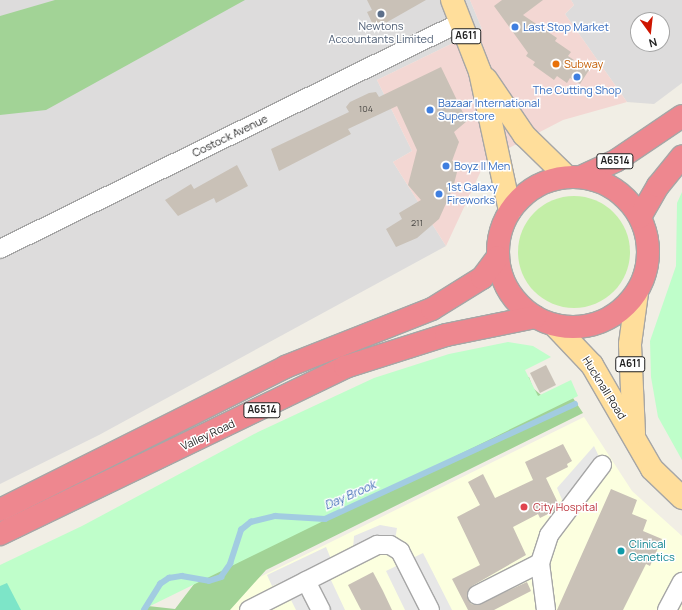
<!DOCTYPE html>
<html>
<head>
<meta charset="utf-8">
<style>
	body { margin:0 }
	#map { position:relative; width:682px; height:610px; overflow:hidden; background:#f1eee5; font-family:Manrope,sans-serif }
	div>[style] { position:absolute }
	.residential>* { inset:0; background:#dddcdc }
	.commercial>* { inset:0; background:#f3d7d3 }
	.education>* { inset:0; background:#fcffdf }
	.grass>* { inset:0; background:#c3eea7 }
	.round { border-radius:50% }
	.forest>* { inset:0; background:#a2d396 }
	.park>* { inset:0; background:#bffeca }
	.pitch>* { inset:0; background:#7de5c8 }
	.parking>* { inset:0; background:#e7e7e7 }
	.stream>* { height:5.5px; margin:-2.75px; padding:0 2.75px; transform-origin:2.75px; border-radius:2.75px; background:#a2cce1 }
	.building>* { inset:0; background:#c9c1b7 }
	.roads { filter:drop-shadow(1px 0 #a6a6a6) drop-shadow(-1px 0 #a6a6a6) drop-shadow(0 1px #a6a6a6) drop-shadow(0 -1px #a6a6a6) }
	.minor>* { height:18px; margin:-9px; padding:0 9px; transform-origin:9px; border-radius:9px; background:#fff }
	.major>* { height:22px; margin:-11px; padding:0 11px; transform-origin:11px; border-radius:11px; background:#ffde9b }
	.highway>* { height:22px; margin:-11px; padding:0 11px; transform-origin:11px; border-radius:11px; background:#ee878f }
	.highway>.ring { margin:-11px; padding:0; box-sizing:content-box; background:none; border:22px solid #ee878f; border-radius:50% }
	.dots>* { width:11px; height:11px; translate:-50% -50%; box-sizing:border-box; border:2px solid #fff; border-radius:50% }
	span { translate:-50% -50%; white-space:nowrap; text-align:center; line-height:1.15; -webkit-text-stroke:3px #fff; paint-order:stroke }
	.number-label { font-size:9px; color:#4a4845 }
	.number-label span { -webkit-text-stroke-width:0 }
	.shield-label span { padding:1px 3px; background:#fff; border:1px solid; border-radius:3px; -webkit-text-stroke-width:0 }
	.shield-label { font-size:10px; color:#1f1f1f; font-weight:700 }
	.service-label { font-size:11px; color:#4e5e75 }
	.shop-label { font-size:11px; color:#366cbe }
	.left { translate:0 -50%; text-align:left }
	.food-label { font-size:11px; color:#c56008 }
	.street-label { font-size:11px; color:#1f1f1f }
	.health-label { font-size:11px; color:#be3a42 }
	.culture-label { font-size:11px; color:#0d838f }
	.water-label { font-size:12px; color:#4471b7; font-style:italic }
	.north { position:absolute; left:630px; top:12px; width:40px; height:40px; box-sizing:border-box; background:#fff; border:1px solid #a5a5a5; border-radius:50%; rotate:165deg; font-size:11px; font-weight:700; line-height:16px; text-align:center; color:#1f1f1f }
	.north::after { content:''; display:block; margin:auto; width:14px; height:18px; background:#ce1500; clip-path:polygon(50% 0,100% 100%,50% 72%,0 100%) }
</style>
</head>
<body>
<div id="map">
	<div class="residential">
		<i style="clip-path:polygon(0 0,470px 0,482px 29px,377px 80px,412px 151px,393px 162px,446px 246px,99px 435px,0 484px)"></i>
		<i style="clip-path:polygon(evenodd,571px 0,682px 0,682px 83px,654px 104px,627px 102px,565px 14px,574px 5px,571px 0,638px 20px,662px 20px,662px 44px,638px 44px,638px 20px)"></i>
	</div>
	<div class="commercial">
		<i style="clip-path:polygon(470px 0,571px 0,574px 5px,565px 14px,627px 102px,563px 120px,486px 160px,446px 246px,393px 162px,412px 151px,377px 80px,482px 29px)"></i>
	</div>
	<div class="education">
		<i style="clip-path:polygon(584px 417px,632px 491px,682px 536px,682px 610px,193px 610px)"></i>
	</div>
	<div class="grass">
		<i class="round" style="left:518px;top:196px;width:112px;height:112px"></i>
	</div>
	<div class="forest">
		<i style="clip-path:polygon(55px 0,245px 0,46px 110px,0 115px,0 16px)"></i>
		<i style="clip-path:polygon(529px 377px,533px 388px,541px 395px,573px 398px,583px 413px,266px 570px,230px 610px,130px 610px,139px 605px,175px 609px,204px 571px,508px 382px)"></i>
	</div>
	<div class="park">
		<i style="clip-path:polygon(682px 192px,682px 460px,658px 417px,651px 377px,650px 341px,676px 266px,677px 203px)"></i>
		<i style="clip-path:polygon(508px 342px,533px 346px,551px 357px,525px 370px,538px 396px,571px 380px,578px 396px,142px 610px,0 610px,0 565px,82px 526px,258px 432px,374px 378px,449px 354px)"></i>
	</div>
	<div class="pitch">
		<i style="clip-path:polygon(7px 583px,21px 610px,0 610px,0 586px)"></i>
	</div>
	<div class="parking">
		<i style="clip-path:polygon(594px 446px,601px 461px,564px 504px,557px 488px)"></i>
		<i style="clip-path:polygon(380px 525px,397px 528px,395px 540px,353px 549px,354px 536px)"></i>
		<i style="clip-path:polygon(326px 547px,331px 559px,323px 563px,345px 610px,296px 610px,282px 582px,272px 586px,267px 575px)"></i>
		<i style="clip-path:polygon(423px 553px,452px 610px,405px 610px,386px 571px)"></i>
	</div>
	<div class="stream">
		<i style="left:144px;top:610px;width:31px;rotate:-58deg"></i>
		<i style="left:160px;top:584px;width:11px;rotate:-34deg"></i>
		<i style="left:169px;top:578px;width:13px;rotate:-9deg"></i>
		<i style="left:182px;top:576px;width:27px;rotate:10deg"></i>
		<i style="left:209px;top:581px;width:13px;rotate:-18deg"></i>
		<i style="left:221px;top:577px;width:16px;rotate:-55deg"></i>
		<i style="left:230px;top:564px;width:36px;rotate:-72deg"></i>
		<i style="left:241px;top:530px;width:13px;rotate:-39deg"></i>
		<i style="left:251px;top:522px;width:25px;rotate:-14deg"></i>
		<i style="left:275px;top:516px;width:50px;rotate:3.4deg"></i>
		<i style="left:325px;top:519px;width:275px;rotate:-24.7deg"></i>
	</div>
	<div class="building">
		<i style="clip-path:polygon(367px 0,426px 0,375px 29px,367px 12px,372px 10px)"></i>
		<i style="clip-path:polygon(502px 0,543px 0,523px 15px,557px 38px,555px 41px,571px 52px,568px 56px,589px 70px,580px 84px,570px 78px,567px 83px,557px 76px,554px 80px,533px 65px,535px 62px,526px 56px,528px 53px,494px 6px)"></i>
		<i style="clip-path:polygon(441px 67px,467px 121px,454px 132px,459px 142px,452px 161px,455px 162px,453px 171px,457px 172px,453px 188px,439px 219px,417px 238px,396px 247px,386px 229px,402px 219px,399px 213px,421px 200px,408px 185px,417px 150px,397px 106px,348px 129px,351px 134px,279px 171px,271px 149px,349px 112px,346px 107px,350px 102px,369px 93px,376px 92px,379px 97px)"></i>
		<i style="clip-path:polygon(237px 165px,248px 186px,216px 203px,214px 198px,178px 216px,165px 200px,191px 184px,194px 189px)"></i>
		<i style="clip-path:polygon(546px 365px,556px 385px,540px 393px,530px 373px)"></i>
		<i style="clip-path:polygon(563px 444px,572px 461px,567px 464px,568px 467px,546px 478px,559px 505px,554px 511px,540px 518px,538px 514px,513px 527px,526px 555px,472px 586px,467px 595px,471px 604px,477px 605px,527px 582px,531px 591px,494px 610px,468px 610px,452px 579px,480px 565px,457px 517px,480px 505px,468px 482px,483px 474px,495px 498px,533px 480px,525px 462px)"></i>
		<i style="clip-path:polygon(611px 489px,637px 500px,632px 514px,647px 520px,643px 531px,662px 539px,650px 566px,646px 564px,623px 610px,557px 610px)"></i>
		<i style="clip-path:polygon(373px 572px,383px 591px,392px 610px,361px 610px,348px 585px)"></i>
	</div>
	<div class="roads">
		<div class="minor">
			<i style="left:0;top:249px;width:514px;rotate:-26.22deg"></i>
			<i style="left:306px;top:581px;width:33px;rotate:63deg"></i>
			<i style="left:477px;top:595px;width:71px;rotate:-26.9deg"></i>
			<i style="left:249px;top:610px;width:144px;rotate:-26.9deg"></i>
			<i style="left:377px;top:545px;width:13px"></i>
			<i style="left:390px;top:545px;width:12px;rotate:31deg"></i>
			<i style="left:400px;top:551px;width:66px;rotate:63deg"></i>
			<i style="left:546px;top:610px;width:47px;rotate:-97.3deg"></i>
			<i style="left:540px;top:563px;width:29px;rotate:-72deg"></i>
			<i style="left:549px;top:535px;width:88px;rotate:-52.9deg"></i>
			<i style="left:667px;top:610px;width:32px;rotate:-62deg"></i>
		</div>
		<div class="major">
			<i style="left:452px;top:0;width:77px;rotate:68.7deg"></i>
			<i style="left:480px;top:72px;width:142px;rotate:77.8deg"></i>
			<i style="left:486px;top:79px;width:68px;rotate:55.8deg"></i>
			<i style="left:524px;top:135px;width:60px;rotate:44.3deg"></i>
			<i style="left:554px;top:325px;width:55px;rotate:46.5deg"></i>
			<i style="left:592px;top:365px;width:120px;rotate:60deg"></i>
			<i style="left:652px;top:469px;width:42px;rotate:44deg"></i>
			<i style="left:634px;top:433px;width:89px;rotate:-92.6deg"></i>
			<i style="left:630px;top:344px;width:51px;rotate:-82.2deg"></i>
		</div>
		<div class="highway">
			<i style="left:581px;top:177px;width:40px;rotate:-25deg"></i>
			<i style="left:617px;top:160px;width:78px;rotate:-34.1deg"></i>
			<i class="ring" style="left:498px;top:177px;width:128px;height:128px"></i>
			<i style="left:640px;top:217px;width:36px;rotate:-60deg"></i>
			<i style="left:658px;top:186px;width:38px;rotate:-51deg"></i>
			<i style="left:0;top:510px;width:319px;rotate:-26.6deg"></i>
			<i style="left:285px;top:367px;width:158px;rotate:-21.5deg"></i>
			<i style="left:432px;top:309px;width:59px;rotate:-31.8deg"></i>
			<i style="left:482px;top:278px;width:26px;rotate:-53deg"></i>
			<i style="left:0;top:534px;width:383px;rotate:-25.8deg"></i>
			<i style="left:345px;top:367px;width:106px;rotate:-17.6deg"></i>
			<i style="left:446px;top:335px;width:91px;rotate:-11.4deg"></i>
		</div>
	</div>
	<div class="dots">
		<i style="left:381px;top:14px;background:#5c6f8a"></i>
		<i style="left:515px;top:27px;background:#3f7fe0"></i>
		<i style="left:556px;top:64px;background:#e8710a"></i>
		<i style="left:577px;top:77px;background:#3f7fe0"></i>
		<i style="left:430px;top:110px;background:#3f7fe0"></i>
		<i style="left:446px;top:166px;background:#3f7fe0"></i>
		<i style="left:439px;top:194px;background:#3f7fe0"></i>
		<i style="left:524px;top:507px;background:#e0444e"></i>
		<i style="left:621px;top:551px;background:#0f9aa8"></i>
	</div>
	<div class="number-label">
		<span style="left:366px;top:109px">104</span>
		<span style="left:417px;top:223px">211</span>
	</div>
	<div class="shield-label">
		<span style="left:466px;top:36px">A611</span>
		<span style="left:615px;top:161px">A6514</span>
		<span style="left:630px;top:364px">A611</span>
		<span style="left:262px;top:410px">A6514</span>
	</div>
	<div class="service-label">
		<span style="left:381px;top:33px">Newtons<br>Accountants Limited</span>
	</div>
	<div class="shop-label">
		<span class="left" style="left:523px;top:27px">Last Stop Market</span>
		<span style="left:577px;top:90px">The Cutting Shop</span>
		<span class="left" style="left:438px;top:110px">Bazaar International<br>Superstore</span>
		<span class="left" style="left:454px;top:166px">Boyz II Men</span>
		<span class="left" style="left:447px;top:194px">1st Galaxy<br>Fireworks</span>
	</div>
	<div class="food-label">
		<span class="left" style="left:564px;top:64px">Subway</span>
	</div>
	<div class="street-label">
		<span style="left:230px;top:136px;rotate:-26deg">Costock Avenue</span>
		<span style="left:604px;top:388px;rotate:58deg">Hucknall Road</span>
		<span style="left:208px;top:435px;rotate:-25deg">Valley Road</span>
	</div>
	<div class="health-label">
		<span class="left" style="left:533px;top:507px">City Hospital</span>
	</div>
	<div class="culture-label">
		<span class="left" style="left:629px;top:551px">Clinical<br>Genetics</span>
	</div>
	<div class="water-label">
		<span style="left:350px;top:495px;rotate:-24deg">Day Brook</span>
	</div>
	<div class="north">N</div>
</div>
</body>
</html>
